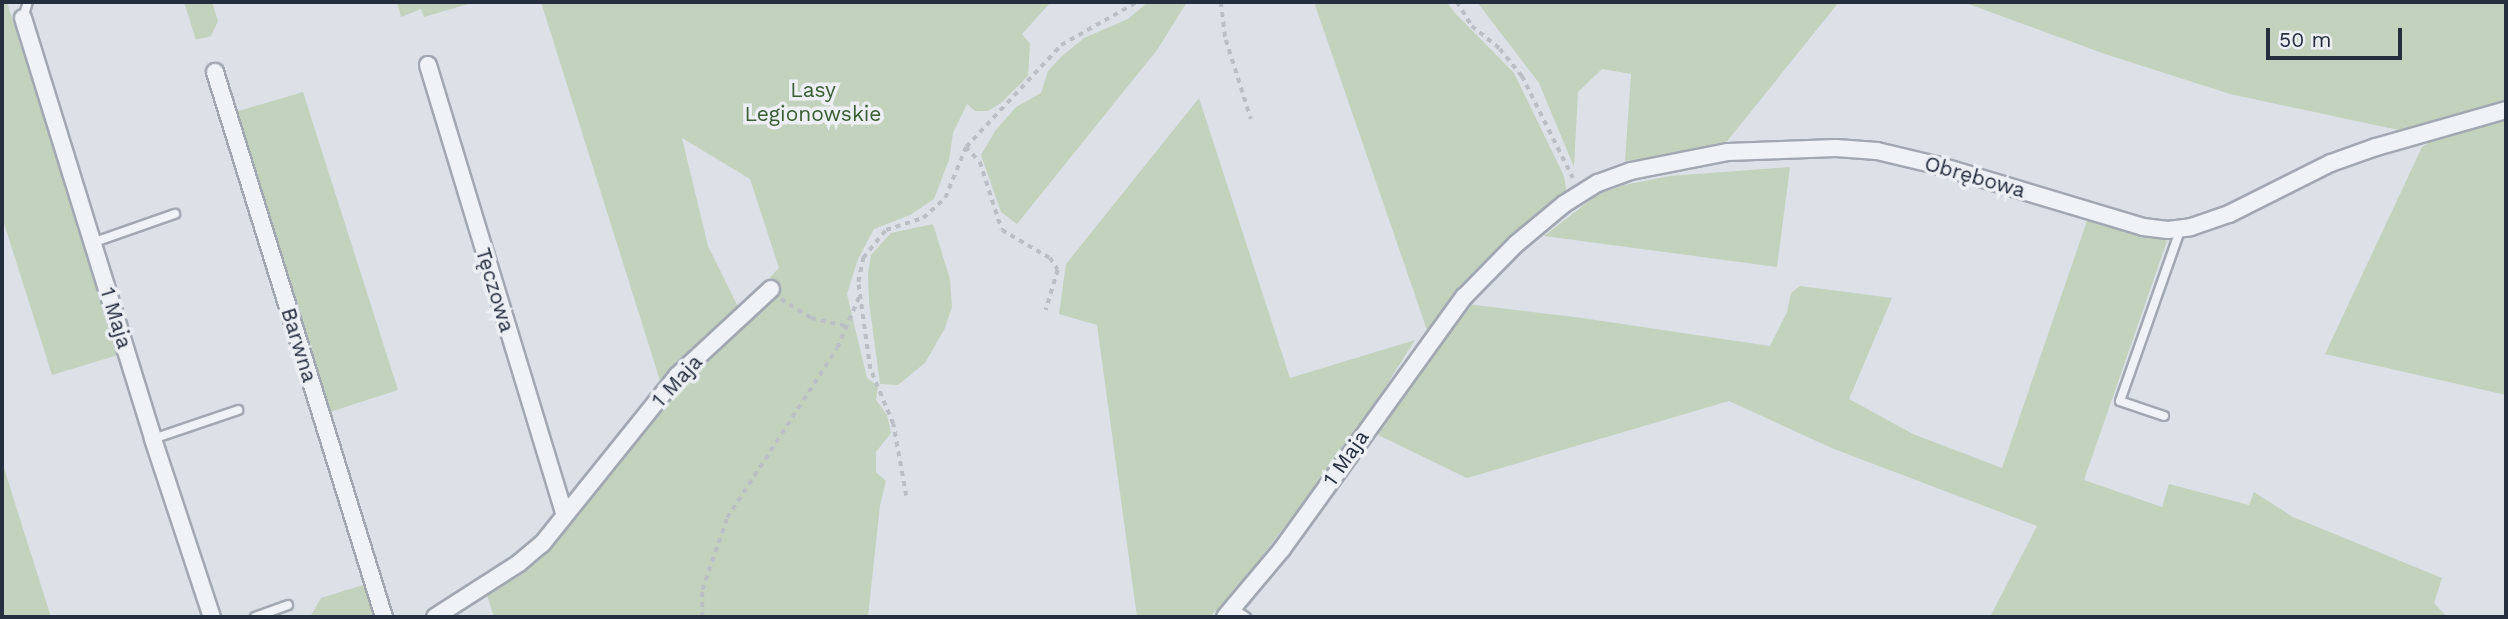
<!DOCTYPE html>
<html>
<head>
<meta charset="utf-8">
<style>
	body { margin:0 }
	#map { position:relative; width:2508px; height:619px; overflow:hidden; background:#dce1e8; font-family:"Work Sans",sans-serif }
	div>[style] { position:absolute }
	.green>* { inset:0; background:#c2d2bd }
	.path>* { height:3.5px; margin-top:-1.75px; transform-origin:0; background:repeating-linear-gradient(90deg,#babfc6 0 5px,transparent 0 10px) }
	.roads { filter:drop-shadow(2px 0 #a1a8b2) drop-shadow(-2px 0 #a1a8b2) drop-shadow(0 2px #a1a8b2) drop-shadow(0 -2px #a1a8b2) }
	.service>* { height:8px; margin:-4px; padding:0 4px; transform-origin:4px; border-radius:4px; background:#eff2f6 }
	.minor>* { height:16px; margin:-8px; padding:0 8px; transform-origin:8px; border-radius:8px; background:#eff2f6 }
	span { translate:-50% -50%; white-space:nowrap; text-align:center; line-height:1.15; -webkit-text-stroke:7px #ecf0f5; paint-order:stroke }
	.park-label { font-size:21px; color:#395c31 }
	.street-label { font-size:21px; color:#252e3f }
	.frame { position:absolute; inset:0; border:4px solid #252e3f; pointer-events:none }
	.scale { position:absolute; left:2266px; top:28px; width:136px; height:32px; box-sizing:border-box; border:4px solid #252e3f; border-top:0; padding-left:9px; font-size:21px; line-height:24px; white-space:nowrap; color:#252e3f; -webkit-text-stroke:5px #ecf0f5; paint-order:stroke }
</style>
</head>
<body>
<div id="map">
	<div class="green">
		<i style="clip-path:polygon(2px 2px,7px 2px,118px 355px,52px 375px,2px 217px)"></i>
		<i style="clip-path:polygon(184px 2px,212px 2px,218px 21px,211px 36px,196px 40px)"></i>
		<i style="clip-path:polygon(397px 2px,475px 2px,424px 17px,421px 9px,401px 17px)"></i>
		<i style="clip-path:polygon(541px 2px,1051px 2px,1022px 34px,1030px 44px,1028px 76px,1001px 103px,988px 111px,975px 111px,967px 104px,953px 133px,949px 160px,934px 199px,910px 215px,874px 229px,858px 259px,847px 294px,867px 378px,878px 386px,876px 400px,887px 415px,891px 433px,876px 452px,876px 472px,886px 481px,880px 505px,868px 617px,494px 617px,485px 589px,534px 561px,679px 378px,751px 311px,775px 300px,776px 286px,770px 277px,779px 268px,750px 179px,682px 138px,708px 246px,739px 309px,662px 387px)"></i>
		<i style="clip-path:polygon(1148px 2px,1187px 2px,1157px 50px,1017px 224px,1001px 212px,981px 155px,995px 131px,1016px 107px,1041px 93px,1048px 71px,1062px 56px,1084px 38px,1128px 19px)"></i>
		<i style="clip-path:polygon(1320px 2px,1447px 2px,1454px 12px,1514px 73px,1564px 176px,1567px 195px,1495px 251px,1456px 290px,1428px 333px,1315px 5px)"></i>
		<i style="clip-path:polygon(1477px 2px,1839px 2px,1720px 150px,1625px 161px,1631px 74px,1602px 69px,1578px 92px,1574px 167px,1539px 83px)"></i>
		<i style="clip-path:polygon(1963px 2px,2506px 2px,2506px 395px,2325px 354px,2422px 147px,2436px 138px,2230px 94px,2105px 54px)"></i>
		<i style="clip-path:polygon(303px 92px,398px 390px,330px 412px,235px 112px)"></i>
		<i style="clip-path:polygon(1199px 98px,1290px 378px,1415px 340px,1367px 416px,1318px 483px,1237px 589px,1210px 617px,1137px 617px,1097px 325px,1059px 314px,1066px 264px)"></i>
		<i style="clip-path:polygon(1790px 167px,1777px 267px,1544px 236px,1598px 194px,1624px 185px,1670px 176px)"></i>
		<i style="clip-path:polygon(2088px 218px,2168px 238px,2084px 480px,2162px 507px,2169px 484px,2249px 505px,2254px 492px,2293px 517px,2442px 578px,2434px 603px,2447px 617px,1990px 617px,2037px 526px,1834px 449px,1729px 401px,1467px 478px,1374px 433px,1467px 304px,1582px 318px,1770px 346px,1787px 312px,1791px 293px,1800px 286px,1892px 298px,1849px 399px,1913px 434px,2002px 468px)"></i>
		<i style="clip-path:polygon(933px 224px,950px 279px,952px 307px,945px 328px,925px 363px,898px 385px,880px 384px,869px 302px,868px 273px,871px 255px,891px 233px)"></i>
		<i style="clip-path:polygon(2px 461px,14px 500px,51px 617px,2px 617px)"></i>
		<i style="clip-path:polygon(366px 584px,377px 617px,310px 617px,321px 598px)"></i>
	</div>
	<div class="path">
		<i style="left:1221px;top:2px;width:38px;rotate:83deg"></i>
		<i style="left:1226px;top:40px;width:83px;rotate:72.4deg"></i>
		<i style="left:1457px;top:2px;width:28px;rotate:58deg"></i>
		<i style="left:1472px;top:26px;width:36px;rotate:39deg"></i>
		<i style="left:1500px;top:49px;width:35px;rotate:51deg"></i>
		<i style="left:1522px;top:76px;width:114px;rotate:63.4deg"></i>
		<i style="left:966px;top:147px;width:21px;rotate:47deg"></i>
		<i style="left:980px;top:162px;width:71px;rotate:72.1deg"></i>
		<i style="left:1002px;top:230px;width:56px;rotate:30.3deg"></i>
		<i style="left:1050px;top:258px;width:14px;rotate:56deg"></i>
		<i style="left:1058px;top:270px;width:42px;rotate:106.7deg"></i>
		<i style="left:781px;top:299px;width:36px;rotate:32deg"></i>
		<i style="left:811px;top:318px;width:36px;rotate:13deg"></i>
		<i style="left:906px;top:496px;width:73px;rotate:-100.2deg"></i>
		<i style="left:893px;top:424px;width:60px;rotate:-112.7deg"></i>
		<i style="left:870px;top:369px;width:88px;rotate:-97.9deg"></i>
		<i style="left:858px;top:282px;width:25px;rotate:-78deg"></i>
		<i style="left:863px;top:258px;width:36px;rotate:-51deg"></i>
		<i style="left:886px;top:230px;width:39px;rotate:-18deg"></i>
		<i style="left:923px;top:218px;width:30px;rotate:-42deg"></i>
		<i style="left:945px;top:198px;width:55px;rotate:-67.6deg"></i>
		<i style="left:966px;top:147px;width:139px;rotate:-47deg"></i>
		<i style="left:1061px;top:45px;width:87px;rotate:-29.5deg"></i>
		<i style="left:702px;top:617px;width:27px;rotate:-90deg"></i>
		<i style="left:702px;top:590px;width:76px;rotate:-70.9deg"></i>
		<i style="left:727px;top:518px;width:202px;rotate:-57.1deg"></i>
		<i style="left:837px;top:348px;width:56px;rotate:-66.7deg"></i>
	</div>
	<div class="roads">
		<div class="service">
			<i style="left:23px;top:18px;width:17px;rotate:-73deg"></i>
			<i style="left:92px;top:243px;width:88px;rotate:-19.3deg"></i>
			<i style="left:2164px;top:416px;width:46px;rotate:-161.2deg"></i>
			<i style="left:2120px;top:401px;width:183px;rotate:-70.6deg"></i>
			<i style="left:153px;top:439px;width:90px;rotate:-18.8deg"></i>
			<i style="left:1233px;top:608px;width:16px;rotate:35deg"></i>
			<i style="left:255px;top:617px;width:35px;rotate:-20deg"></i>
		</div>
		<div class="minor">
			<i style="left:23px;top:18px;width:441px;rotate:72.8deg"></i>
			<i style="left:153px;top:439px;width:188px;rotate:71.7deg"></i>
			<i style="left:428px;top:65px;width:470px;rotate:73.1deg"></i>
			<i style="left:215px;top:72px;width:571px;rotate:72.77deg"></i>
			<i style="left:435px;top:617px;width:100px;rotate:-32.7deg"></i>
			<i style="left:519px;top:563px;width:30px;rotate:-40deg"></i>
			<i style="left:542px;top:544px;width:216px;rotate:-51.2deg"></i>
			<i style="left:677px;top:376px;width:128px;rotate:-42.8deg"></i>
			<i style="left:1225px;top:617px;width:89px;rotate:-50deg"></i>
			<i style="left:1282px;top:549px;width:311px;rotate:-54.2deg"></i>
			<i style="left:1464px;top:297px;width:74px;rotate:-45.5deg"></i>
			<i style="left:1516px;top:244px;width:62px;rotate:-39.8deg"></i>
			<i style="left:1564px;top:204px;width:40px;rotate:-32deg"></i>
			<i style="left:1598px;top:183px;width:35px;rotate:-20deg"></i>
			<i style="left:1631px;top:171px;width:99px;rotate:-11.1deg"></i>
			<i style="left:1728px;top:152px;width:108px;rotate:-2.1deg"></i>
			<i style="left:1836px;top:148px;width:41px;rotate:4.2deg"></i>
			<i style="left:1877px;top:151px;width:65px;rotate:13.4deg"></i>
			<i style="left:1940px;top:166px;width:212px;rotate:16.7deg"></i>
			<i style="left:2143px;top:227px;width:25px;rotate:7deg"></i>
			<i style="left:2168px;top:230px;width:23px;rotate:-7deg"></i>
			<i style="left:2191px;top:227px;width:40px;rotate:-18.9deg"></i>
			<i style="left:2229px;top:214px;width:114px;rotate:-26.6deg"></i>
			<i style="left:2331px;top:163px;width:48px;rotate:-19.6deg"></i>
			<i style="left:2376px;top:147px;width:135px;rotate:-15.9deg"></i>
		</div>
	</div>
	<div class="park-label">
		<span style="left:813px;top:102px">Lasy<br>Legionowskie</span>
	</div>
	<div class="street-label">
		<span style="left:1975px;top:177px;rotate:16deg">Obrębowa</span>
		<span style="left:495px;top:290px;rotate:73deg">Tęczowa</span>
		<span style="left:116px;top:318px;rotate:73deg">1 Maja</span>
		<span style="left:299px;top:345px;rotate:73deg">Barwna</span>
		<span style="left:677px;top:381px;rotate:-47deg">1 Maja</span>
		<span style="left:1346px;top:458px;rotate:-55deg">1 Maja</span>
	</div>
	<div class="frame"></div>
	<div class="scale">50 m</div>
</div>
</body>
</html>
